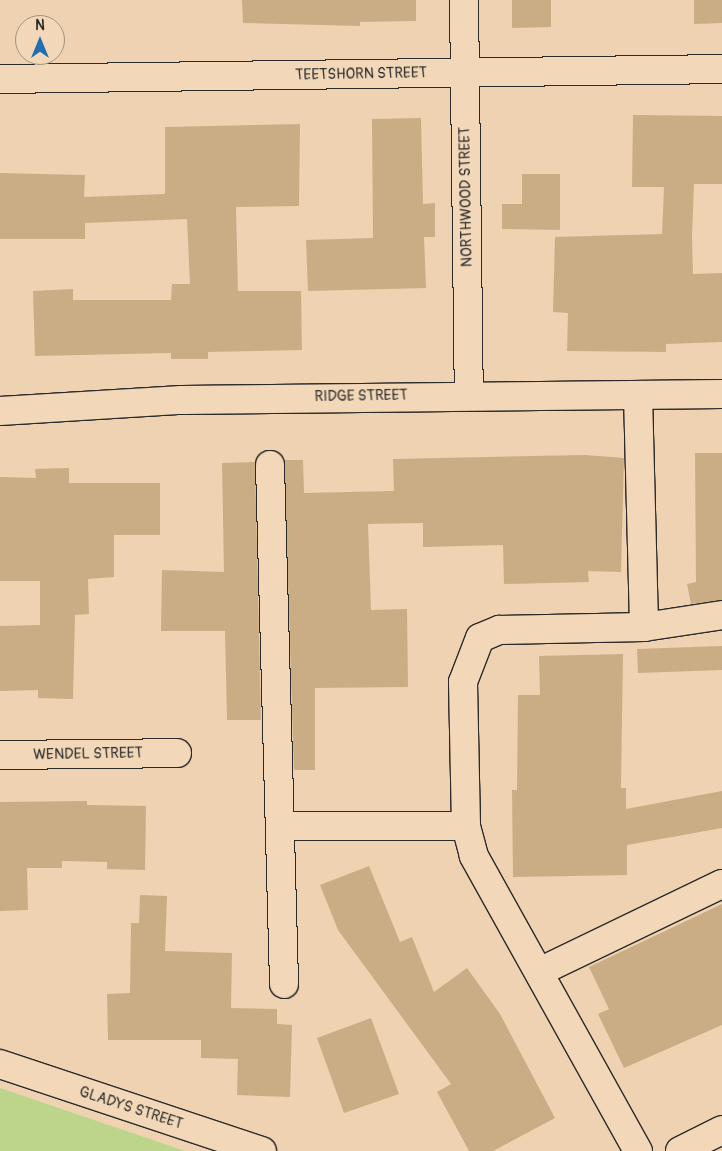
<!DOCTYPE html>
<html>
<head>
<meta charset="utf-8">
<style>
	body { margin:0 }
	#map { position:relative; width:722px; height:1151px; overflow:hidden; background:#eed2b1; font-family:Pangolin,sans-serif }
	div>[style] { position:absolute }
	.green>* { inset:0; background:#bdd58b }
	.building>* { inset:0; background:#cbad85 }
	.roads { filter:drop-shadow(1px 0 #2b2b2b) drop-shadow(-1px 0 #2b2b2b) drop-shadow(0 1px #2b2b2b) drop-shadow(0 -1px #2b2b2b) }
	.minor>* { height:28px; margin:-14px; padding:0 14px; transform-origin:14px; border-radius:14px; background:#f2d8b9 }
	.major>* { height:28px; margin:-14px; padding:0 14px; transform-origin:14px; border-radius:14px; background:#f2d8b9 }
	span { translate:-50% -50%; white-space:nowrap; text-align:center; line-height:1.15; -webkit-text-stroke:5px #f2d8b9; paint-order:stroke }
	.street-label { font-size:15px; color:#2b2b2b }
	.north { position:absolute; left:15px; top:15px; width:50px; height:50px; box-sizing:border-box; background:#f2d8b9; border:1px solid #a29380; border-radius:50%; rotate:0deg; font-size:14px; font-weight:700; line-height:20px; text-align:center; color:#2b2b2b }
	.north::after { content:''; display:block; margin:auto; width:18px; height:22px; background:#1f6fb2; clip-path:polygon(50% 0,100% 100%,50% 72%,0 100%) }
</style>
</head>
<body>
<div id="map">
	<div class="green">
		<i style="clip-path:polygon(0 1088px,185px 1151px,0 1151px)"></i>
	</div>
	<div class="building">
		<i style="clip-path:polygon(242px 0,416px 0,416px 21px,360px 22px,360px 26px,243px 23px)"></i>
		<i style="clip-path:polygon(512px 0,551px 0,551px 27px,512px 28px)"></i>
		<i style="clip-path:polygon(694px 0,722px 0,722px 23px,694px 24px)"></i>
		<i style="clip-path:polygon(633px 115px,722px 116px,722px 184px,694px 184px,692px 237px,693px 274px,722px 273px,722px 342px,666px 344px,666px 352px,567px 351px,568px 313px,553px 312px,555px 237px,662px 234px,664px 187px,632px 187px)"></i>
		<i style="clip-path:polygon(421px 118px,423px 204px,435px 203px,435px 237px,424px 237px,426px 288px,308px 291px,306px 240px,373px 238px,372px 119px)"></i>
		<i style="clip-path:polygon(300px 124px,299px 206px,236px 207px,238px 291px,301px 291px,302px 350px,208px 352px,208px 359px,171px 359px,171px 353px,35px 356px,33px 291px,73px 289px,73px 300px,171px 300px,172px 284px,190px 284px,187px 219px,85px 223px,85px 239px,0 239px,0 173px,85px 175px,84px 197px,165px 194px,165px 127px)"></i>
		<i style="clip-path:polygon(522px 174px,560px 174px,560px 230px,502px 229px,502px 204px,522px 204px)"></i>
		<i style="clip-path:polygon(695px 453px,722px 453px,722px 600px,691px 604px,687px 584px,696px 582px)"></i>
		<i style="clip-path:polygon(585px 455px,624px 458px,621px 572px,588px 571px,589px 582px,504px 584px,503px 545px,423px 547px,423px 523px,368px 524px,371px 610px,407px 609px,408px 687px,315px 688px,315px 770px,294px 770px,284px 460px,303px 460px,304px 493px,394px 491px,393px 459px)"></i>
		<i style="clip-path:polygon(255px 462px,261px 720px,227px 720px,225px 631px,161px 631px,162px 570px,224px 572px,222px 463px)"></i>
		<i style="clip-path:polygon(69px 468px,69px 483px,160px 483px,160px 535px,114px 535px,114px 577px,88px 579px,89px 614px,75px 615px,73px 699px,38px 698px,38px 690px,0 691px,0 626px,40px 625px,40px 581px,0 581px,0 477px,36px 478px,35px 469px)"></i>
		<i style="clip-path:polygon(722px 646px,722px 670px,638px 673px,637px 649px)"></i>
		<i style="clip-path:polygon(623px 654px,621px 788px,626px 788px,626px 809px,722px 791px,722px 828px,627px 845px,627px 875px,513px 877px,512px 790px,517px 790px,518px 695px,540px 695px,539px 656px)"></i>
		<i style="clip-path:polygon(87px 801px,87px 805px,146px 806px,145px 870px,107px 869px,107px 862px,62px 861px,62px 868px,27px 868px,28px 910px,0 911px,0 802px)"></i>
		<i style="clip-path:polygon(369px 866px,400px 942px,412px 937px,434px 992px,467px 968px,500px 1014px,555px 1118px,493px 1151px,469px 1151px,437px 1092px,451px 1084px,338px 930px,320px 885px)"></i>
		<i style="clip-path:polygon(140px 895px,167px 896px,165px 951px,232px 953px,231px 1008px,277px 1009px,277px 1024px,292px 1025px,290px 1097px,237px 1095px,238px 1059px,201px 1058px,201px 1040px,108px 1040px,107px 994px,130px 993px,131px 923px,139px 923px)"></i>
		<i style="clip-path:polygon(722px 904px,722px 1025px,624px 1068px,598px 1014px,609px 1009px,589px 967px)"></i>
		<i style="clip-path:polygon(371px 1018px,399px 1094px,344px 1113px,317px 1038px)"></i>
	</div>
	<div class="roads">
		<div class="minor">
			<i style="left:464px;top:0;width:394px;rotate:89.3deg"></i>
			<i style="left:0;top:79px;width:722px;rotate:-0.79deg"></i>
			<i style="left:638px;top:395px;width:232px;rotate:88.5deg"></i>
			<i style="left:0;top:411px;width:182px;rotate:-3.5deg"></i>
			<i style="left:182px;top:400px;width:540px;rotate:-0.64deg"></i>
			<i style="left:270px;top:465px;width:519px;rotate:88.45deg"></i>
			<i style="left:0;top:755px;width:177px;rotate:-0.6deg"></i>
			<i style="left:280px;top:826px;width:186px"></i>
			<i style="left:539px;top:972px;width:203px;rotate:-25.7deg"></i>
			<i style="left:0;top:1064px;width:276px;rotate:18.4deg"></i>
			<i style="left:638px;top:1151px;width:338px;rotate:-119.1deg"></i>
			<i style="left:474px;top:856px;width:31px;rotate:-105deg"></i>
			<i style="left:466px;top:826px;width:144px;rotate:-91.2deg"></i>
			<i style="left:463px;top:682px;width:47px;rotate:-68.9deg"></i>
			<i style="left:480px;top:638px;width:21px;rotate:-23deg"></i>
			<i style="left:499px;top:630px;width:145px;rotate:-1.2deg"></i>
			<i style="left:644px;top:627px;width:79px;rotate:-8.7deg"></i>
		</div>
		<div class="major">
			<i style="left:680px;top:1151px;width:47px;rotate:-26.6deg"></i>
		</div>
	</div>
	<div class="street-label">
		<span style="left:361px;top:74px;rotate:-1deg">TEETSHORN STREET</span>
		<span style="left:466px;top:197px;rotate:-91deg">NORTHWOOD STREET</span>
		<span style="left:361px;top:396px;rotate:-1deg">RIDGE STREET</span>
		<span style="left:88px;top:754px;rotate:-1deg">WENDEL STREET</span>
		<span style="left:131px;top:1108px;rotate:18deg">GLADYS STREET</span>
	</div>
	<div class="north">N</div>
</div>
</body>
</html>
